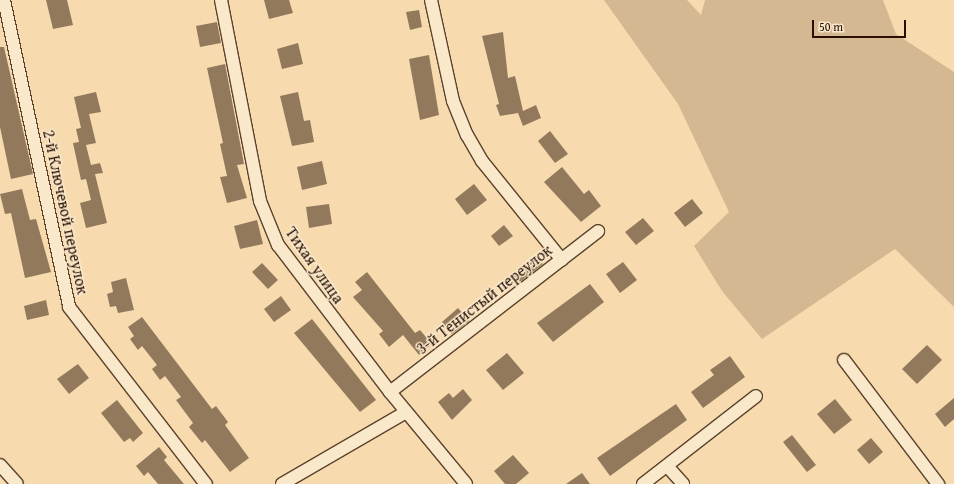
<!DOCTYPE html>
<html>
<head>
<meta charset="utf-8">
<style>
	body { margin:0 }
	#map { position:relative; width:954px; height:484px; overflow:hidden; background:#f7dbaf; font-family:"Gentium Book Plus",serif }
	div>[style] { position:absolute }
	.green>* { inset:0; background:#d4b891 }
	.building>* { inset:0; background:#93795b }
	.roads { filter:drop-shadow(1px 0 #5b422c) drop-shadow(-1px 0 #5b422c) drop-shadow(0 1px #5b422c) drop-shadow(0 -1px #5b422c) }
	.minor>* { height:12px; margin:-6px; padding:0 6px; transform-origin:6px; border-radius:6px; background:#fae8cb }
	span { translate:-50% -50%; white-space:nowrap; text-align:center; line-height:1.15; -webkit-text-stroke:3px #fae8cb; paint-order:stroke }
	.street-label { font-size:16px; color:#270f01 }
	.scale { position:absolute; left:812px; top:20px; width:94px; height:18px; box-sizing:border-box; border:2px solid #270f01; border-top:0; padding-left:5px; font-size:12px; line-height:14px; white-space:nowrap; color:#270f01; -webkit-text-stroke:3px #fae8cb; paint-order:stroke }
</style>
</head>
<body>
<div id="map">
	<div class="green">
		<i style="clip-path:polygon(604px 0,687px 0,701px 15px,705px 0,883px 0,896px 34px,954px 72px,954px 307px,895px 249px,762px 339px,722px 291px,694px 246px,729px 212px,678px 104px)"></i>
	</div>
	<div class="building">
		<i style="clip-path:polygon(46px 0,67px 0,73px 25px,53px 29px)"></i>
		<i style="clip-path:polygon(264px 0,289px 0,293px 13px,269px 19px)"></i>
		<i style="clip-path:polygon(419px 10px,422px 27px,410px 30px,406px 12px)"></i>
		<i style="clip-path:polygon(217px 22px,221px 43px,200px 47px,196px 26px)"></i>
		<i style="clip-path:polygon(503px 32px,508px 78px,515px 76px,523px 111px,536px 105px,541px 118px,523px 126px,518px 113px,500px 116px,496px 105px,499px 104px,482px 36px)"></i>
		<i style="clip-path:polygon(298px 43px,303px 64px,282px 69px,277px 49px)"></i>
		<i style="clip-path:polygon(0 47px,4px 47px,33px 174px,11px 179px,0 127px)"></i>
		<i style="clip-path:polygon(429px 55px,439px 115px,420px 120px,409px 59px)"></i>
		<i style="clip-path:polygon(225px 64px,244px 164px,237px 165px,247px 198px,227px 203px,220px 177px,227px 176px,220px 144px,223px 143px,207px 68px)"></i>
		<i style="clip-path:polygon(96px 92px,101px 112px,89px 114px,96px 143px,86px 145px,91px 165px,100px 163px,103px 173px,95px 174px,107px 223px,86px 228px,80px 203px,91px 200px,86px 179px,81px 180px,73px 143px,79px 142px,76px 129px,81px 128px,74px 97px)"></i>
		<i style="clip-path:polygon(298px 92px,304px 121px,310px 120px,314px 142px,292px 146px,280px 96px)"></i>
		<i style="clip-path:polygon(550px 131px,568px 154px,555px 163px,538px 141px)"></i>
		<i style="clip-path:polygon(322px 161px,327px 184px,302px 190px,297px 167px)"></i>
		<i style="clip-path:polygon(562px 167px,584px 194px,589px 190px,601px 206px,581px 222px,544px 182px)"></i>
		<i style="clip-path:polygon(474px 184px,487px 200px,467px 215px,455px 199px)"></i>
		<i style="clip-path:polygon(22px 189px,30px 220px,36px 219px,51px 272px,25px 278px,11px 213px,5px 214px,0 194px)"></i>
		<i style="clip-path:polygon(692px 199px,703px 213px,685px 227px,674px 213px)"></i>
		<i style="clip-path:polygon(329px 204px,332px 224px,309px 228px,306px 207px)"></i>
		<i style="clip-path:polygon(643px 218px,654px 231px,636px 245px,625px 232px)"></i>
		<i style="clip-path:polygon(257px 220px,263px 244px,240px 249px,234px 226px)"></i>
		<i style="clip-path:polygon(504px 225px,513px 236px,499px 246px,491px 236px)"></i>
		<i style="clip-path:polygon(537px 257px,543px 264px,517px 284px,512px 277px)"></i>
		<i style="clip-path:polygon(623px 262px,637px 280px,620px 293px,606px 274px)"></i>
		<i style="clip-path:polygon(262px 263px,278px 280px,268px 289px,252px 272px)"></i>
		<i style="clip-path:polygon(367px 272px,415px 333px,420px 330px,432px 344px,419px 355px,403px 335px,389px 347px,379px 334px,383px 331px,353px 297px,362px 290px,355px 282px)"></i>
		<i style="clip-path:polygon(126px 278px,134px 310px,118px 313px,116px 306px,110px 307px,107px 294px,113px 292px,111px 282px)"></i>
		<i style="clip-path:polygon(590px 284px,604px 302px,553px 342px,537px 323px)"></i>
		<i style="clip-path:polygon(281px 296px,291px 310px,274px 322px,264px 309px)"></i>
		<i style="clip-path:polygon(46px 300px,49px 315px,27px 320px,24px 306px)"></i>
		<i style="clip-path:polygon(458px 308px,469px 321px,452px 334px,442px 322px)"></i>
		<i style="clip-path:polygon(142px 317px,212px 409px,216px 406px,228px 422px,225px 425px,249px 458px,230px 472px,205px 440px,202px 443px,189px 427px,193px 423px,176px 400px,181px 397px,165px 376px,160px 380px,152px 369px,157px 365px,142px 346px,138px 350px,130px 339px,134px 336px,128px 327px)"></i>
		<i style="clip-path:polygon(312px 319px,376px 400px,360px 412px,294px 333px)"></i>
		<i style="clip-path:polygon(927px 345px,942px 360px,917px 384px,902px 369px)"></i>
		<i style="clip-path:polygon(507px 353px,524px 373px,503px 390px,486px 370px)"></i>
		<i style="clip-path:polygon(730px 356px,745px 377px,703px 408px,691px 392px,714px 375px,710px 370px)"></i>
		<i style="clip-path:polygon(78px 364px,89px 378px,69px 394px,57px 379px)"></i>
		<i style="clip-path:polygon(463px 389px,472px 400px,452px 420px,438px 402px,449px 393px,453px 398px)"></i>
		<i style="clip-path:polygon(954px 398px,954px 419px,945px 427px,935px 414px)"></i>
		<i style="clip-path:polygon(835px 399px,852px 420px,834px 434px,817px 414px)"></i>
		<i style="clip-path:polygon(117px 400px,143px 433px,133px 442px,130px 438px,124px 442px,101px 413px)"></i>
		<i style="clip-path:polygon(676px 404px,687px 420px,610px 476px,597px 458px)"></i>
		<i style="clip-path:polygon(792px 435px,816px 465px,807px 472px,783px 442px)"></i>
		<i style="clip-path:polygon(871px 438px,883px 452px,869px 464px,857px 450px)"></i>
		<i style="clip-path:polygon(159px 447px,167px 457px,164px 460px,184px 484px,158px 484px,148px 472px,144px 476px,136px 466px)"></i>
		<i style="clip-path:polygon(513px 455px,529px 473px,516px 484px,505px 484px,494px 471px)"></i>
		<i style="clip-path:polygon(582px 473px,590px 484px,566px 484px)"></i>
	</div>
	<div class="roads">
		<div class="minor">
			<i style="left:4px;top:0;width:314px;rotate:78deg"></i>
			<i style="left:69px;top:307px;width:224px;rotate:52.3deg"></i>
			<i style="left:221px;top:0;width:205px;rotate:79deg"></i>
			<i style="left:260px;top:201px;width:48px;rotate:67.8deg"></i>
			<i style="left:278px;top:245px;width:185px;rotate:52.7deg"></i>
			<i style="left:390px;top:392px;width:119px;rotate:50.4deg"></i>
			<i style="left:431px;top:0;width:103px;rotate:77.7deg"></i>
			<i style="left:453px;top:101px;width:37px;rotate:68deg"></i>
			<i style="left:467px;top:135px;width:30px;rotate:60deg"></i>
			<i style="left:482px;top:161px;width:127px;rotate:51.1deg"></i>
			<i style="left:844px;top:360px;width:156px;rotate:52.8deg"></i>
			<i style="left:390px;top:392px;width:263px;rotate:-37.7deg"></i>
			<i style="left:0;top:465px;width:25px;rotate:48deg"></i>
			<i style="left:667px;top:466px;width:24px;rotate:48deg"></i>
			<i style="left:282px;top:484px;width:143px;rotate:-30.1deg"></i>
			<i style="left:643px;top:484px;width:143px;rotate:-37.9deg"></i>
		</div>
	</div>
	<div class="street-label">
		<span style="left:66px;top:212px;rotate:78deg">2-й Ключевой переулок</span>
		<span style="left:315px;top:265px;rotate:55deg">Тихая улица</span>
		<span style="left:484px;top:299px;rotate:-38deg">3-й Тенистый переулок</span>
	</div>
	<div class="scale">50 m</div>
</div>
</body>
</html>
